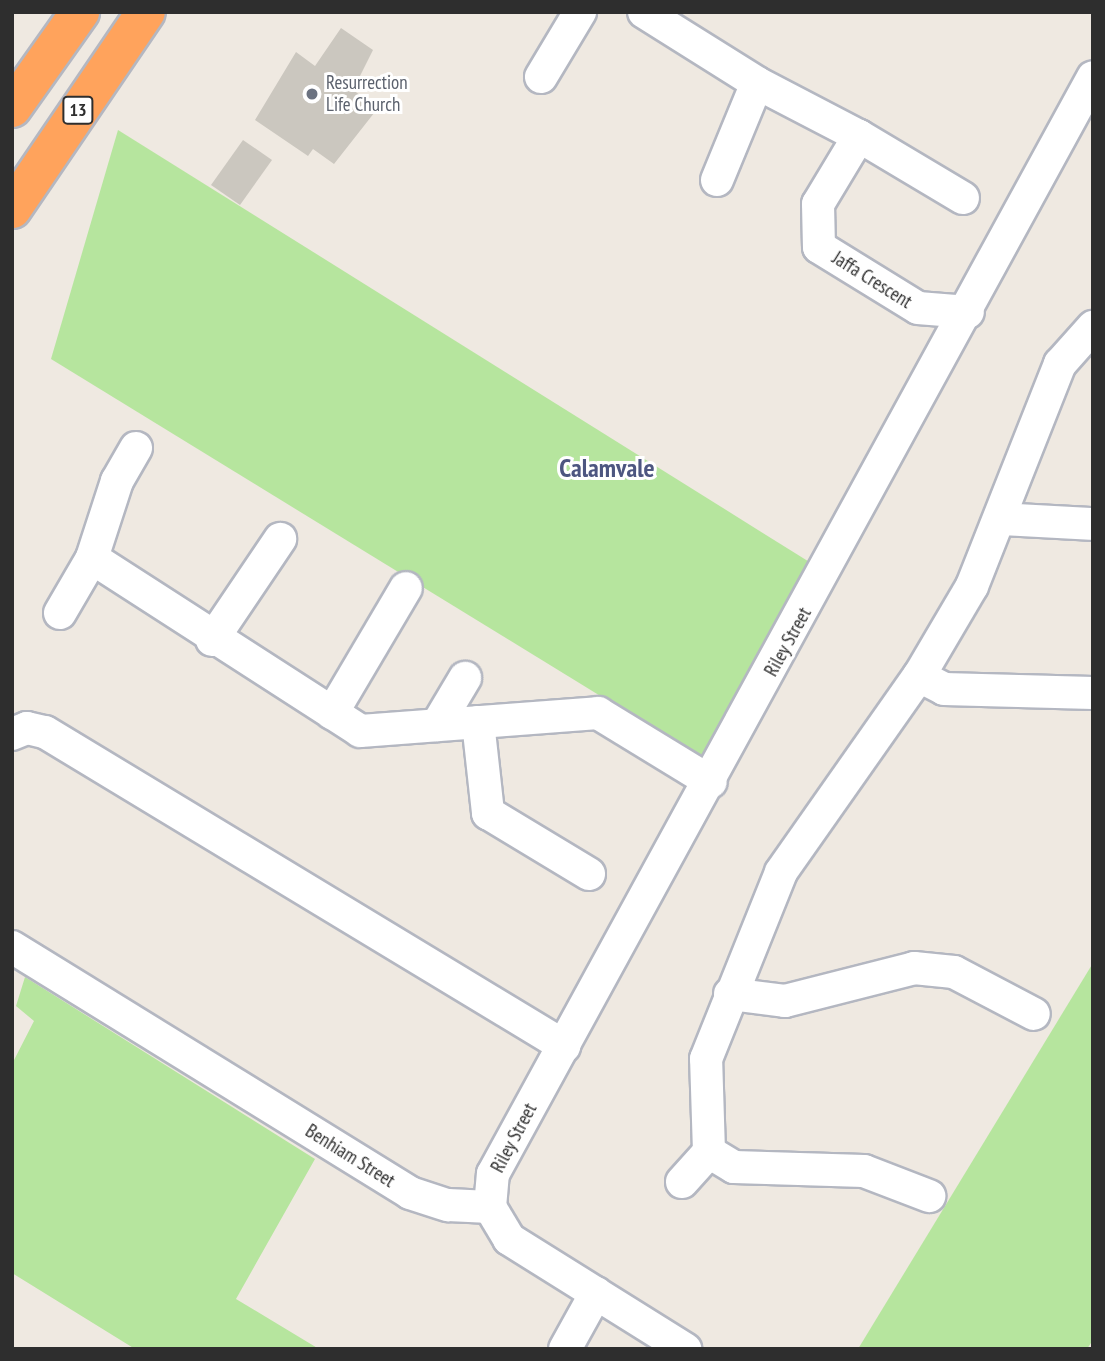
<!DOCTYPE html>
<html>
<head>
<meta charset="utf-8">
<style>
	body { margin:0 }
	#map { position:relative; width:1105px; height:1361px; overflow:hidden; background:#efe9e1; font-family:"PT Sans Narrow",sans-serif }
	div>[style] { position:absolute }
	.green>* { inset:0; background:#b6e59e }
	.building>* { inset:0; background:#cbc7bf }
	.roads { filter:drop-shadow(2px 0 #b4b7c1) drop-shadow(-2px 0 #b4b7c1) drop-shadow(0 2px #b4b7c1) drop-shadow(0 -2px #b4b7c1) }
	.minor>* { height:32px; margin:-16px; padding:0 16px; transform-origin:16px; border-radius:16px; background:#fff }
	.highway>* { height:38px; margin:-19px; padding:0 19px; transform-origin:19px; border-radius:19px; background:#ffa35c }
	.dots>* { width:19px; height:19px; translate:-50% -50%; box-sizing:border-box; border:4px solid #fff; border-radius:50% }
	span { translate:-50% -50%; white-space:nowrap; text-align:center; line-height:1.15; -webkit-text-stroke:6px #fff; paint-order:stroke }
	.shield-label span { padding:2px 5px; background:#fff; border:2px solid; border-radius:5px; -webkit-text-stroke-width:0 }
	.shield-label { font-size:18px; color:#2e2e2e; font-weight:700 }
	.worship-label { font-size:19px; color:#5b616d }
	.left { translate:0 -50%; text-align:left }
	.street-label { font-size:19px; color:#2e2e2e }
	.district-label { font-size:26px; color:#4d5680; font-weight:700 }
	.frame { position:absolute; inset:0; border:14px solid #2e2e2e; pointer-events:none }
</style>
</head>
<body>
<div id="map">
	<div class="green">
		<i style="clip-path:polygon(118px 130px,811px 563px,703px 759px,51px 359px)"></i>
		<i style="clip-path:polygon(1093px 963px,1093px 1340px,1087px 1349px,858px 1349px)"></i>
		<i style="clip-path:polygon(25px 977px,315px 1159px,236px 1299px,319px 1349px,135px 1349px,12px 1273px,12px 1064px,34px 1021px,16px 1006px)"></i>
	</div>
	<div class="building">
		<i style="clip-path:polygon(341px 28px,373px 50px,353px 90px,378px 108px,334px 164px,313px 149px,308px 156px,255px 120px,296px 52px,315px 66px)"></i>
		<i style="clip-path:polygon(243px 140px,272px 160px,240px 205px,211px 185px)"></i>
	</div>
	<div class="roads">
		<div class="minor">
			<i style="left:644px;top:12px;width:133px;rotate:32.1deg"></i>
			<i style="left:757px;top:83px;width:115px;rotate:27.5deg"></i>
			<i style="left:859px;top:136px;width:79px;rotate:121.1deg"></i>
			<i style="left:818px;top:204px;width:43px;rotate:88.7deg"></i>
			<i style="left:819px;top:247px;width:116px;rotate:31.6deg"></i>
			<i style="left:918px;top:308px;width:50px;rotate:4.6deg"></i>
			<i style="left:541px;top:77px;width:76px;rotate:-59deg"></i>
			<i style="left:859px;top:136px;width:121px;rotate:30.8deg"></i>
			<i style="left:717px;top:180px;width:105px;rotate:-67.6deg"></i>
			<i style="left:136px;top:448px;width:38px;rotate:120deg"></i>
			<i style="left:117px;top:481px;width:81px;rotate:108deg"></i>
			<i style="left:92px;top:558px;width:319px;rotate:32.8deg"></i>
			<i style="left:360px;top:731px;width:239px;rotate:-4.3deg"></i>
			<i style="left:598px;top:713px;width:132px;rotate:31.4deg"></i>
			<i style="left:1000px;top:519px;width:93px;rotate:3.1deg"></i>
			<i style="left:60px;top:613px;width:64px;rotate:-59.8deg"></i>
			<i style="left:212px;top:640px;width:122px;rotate:-56deg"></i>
			<i style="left:919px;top:676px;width:28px;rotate:27deg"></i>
			<i style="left:944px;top:689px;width:149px;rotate:1.5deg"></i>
			<i style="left:332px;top:713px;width:145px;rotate:-59.4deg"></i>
			<i style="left:478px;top:722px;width:92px;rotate:83.7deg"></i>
			<i style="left:488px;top:813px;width:118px;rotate:31.1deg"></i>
			<i style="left:437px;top:725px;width:55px;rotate:-59.2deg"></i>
			<i style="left:12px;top:734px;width:16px;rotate:-22deg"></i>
			<i style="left:27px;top:728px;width:18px;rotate:13deg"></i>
			<i style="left:45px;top:732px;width:607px;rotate:31.17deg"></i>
			<i style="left:12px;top:947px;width:468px;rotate:31.7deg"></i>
			<i style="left:410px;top:1193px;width:40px;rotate:18deg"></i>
			<i style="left:448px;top:1205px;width:42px;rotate:2.7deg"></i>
			<i style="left:490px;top:1207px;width:37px;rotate:59deg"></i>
			<i style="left:509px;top:1239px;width:208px;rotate:32deg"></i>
			<i style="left:730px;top:994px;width:55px;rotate:7.3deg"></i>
			<i style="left:785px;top:1001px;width:133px;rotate:-14.3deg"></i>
			<i style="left:914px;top:968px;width:40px;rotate:5.7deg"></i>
			<i style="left:954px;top:972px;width:90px;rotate:27.7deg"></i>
			<i style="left:709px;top:1152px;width:29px;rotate:31deg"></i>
			<i style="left:734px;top:1167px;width:130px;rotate:1.8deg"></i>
			<i style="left:864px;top:1171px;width:70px;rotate:21deg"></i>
			<i style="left:682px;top:1182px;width:40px;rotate:-48deg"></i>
			<i style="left:709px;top:1152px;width:93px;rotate:-91.8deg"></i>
			<i style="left:706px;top:1059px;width:201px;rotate:-68.1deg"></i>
			<i style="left:781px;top:872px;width:240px;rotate:-54.9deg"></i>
			<i style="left:919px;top:676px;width:104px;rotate:-59.5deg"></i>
			<i style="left:972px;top:586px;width:239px;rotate:-68.4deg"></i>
			<i style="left:1060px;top:364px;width:50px;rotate:-48.3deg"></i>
			<i style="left:490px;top:1207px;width:33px;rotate:-85deg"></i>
			<i style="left:493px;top:1174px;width:1250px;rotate:-61.32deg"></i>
			<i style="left:565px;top:1349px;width:64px;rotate:-61deg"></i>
		</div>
		<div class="highway">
			<i style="left:12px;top:108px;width:118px;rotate:-54.7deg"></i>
			<i style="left:12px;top:209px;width:238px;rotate:-55.8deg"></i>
		</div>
	</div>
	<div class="dots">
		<i style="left:312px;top:94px;background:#6b7280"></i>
	</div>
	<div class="shield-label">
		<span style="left:78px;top:110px">13</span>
	</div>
	<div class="worship-label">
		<span class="left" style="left:326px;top:94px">Resurrection<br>Life Church</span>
	</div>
	<div class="street-label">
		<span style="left:872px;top:280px;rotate:32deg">Jaffa Crescent</span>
		<span style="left:788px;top:642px;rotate:-61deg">Riley Street</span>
		<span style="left:514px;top:1138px;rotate:-62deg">Riley Street</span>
		<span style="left:350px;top:1156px;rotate:32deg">Benhiam Street</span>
	</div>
	<div class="district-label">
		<span style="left:607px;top:468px">Calamvale</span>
	</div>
	<div class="frame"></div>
</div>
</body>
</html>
